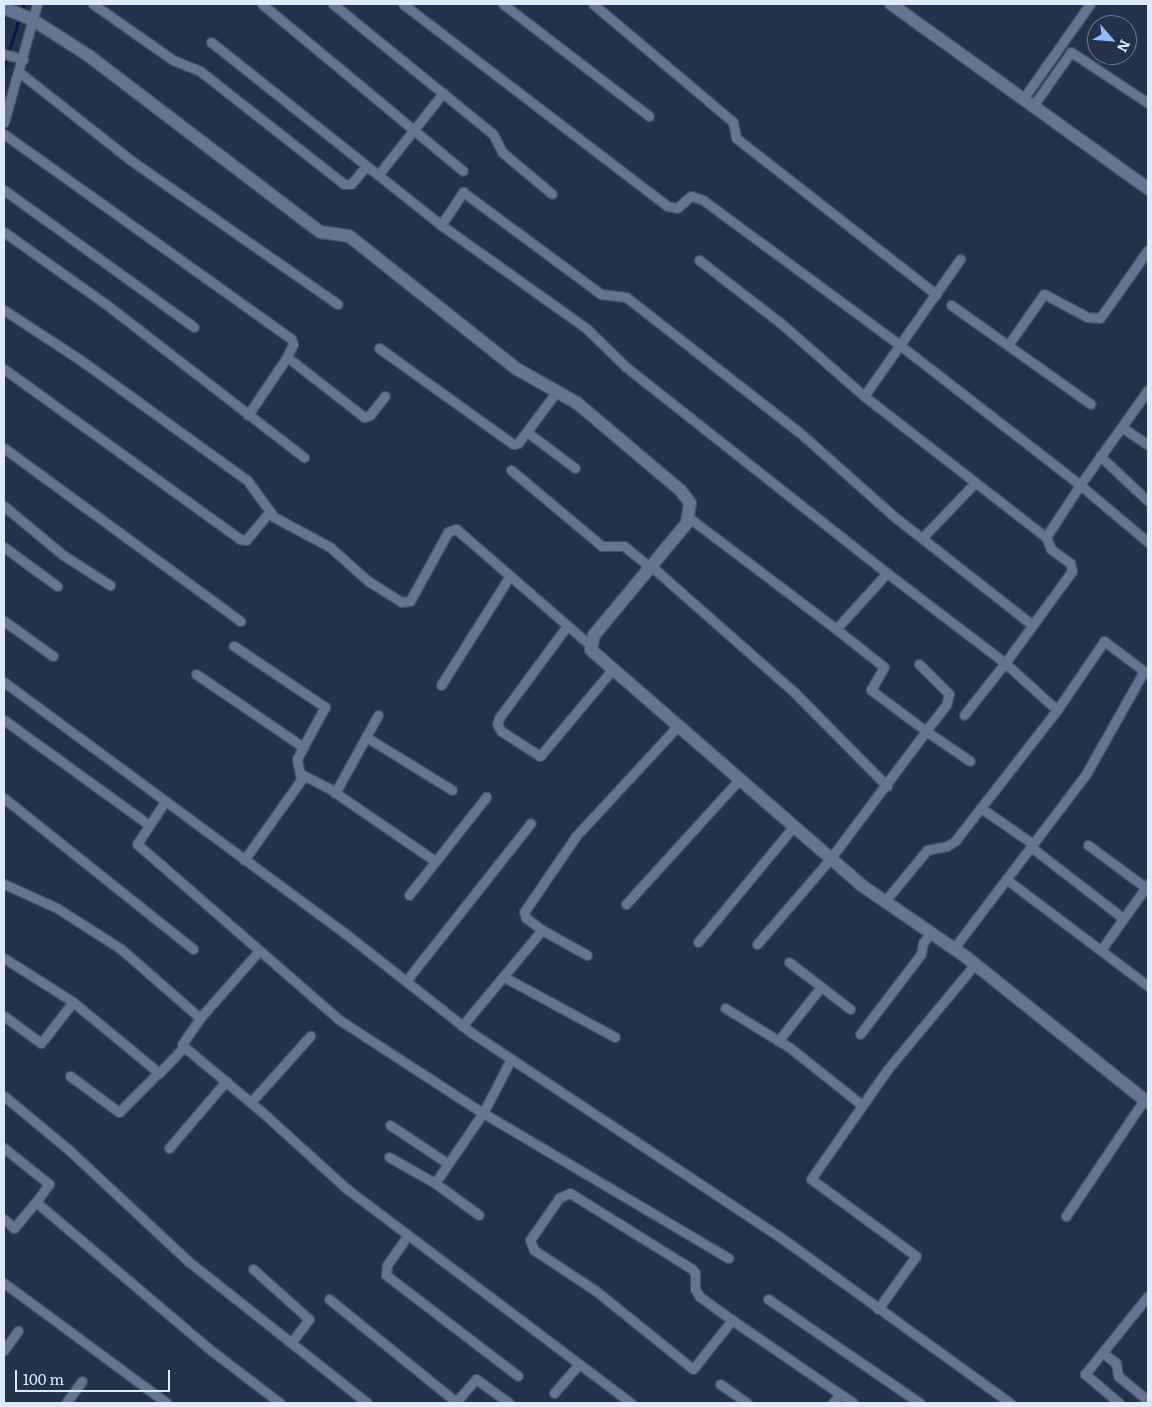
<!DOCTYPE html>
<html>
<head>
<meta charset="utf-8">
<style>
	body { margin:0 }
	#map { position:relative; width:1152px; height:1407px; overflow:hidden; background:#233149; font-family:Literata,serif }
	div>[style] { position:absolute }
	.stream>* { height:3px; margin:-1.5px; padding:0 1.5px; transform-origin:1.5px; border-radius:1.5px; background:#001850 }
	.roads { filter:drop-shadow(1px 0 #434e64) drop-shadow(-1px 0 #434e64) drop-shadow(0 1px #434e64) drop-shadow(0 -1px #434e64) }
	.street>* { height:9px; margin:-4.5px; padding:0 4.5px; transform-origin:4.5px; border-radius:4.5px; background:#647491 }
	.secondary>* { height:12px; margin:-6px; padding:0 6px; transform-origin:6px; border-radius:6px; background:#647491 }
	span { translate:-50% -50%; white-space:nowrap; text-align:center; line-height:1.15; -webkit-text-stroke:4px #233149; paint-order:stroke }
	.frame { position:absolute; inset:0; border:5px solid #dfe9f9; pointer-events:none }
	.north { position:absolute; left:1087px; top:15px; width:50px; height:50px; box-sizing:border-box; background:#233149; border:1px solid #6e7b8f; border-radius:50%; rotate:117deg; font-size:14px; font-weight:700; line-height:20px; text-align:center; color:#dfe9f9 }
	.north::after { content:''; display:block; margin:auto; width:18px; height:22px; background:#91b8fd; clip-path:polygon(50% 0,100% 100%,50% 72%,0 100%) }
	.scale { position:absolute; left:15px; top:1370px; width:155px; height:22px; box-sizing:border-box; border:2px solid #dfe9f9; border-top:0; padding-left:6px; font-size:15px; line-height:18px; white-space:nowrap; color:#dfe9f9; -webkit-text-stroke:4px #233149; paint-order:stroke }
</style>
</head>
<body>
<div id="map">
	<div class="stream">
		<i style="left:21px;top:13px;width:9px;rotate:-72deg"></i>
		<i style="left:4px;top:66px;width:49px;rotate:-72.3deg"></i>
	</div>
	<div class="roads">
		<div class="street">
			<i style="left:93px;top:4px;width:98px;rotate:35deg"></i>
			<i style="left:173px;top:60px;width:29px;rotate:22deg"></i>
			<i style="left:200px;top:71px;width:183px;rotate:38.1deg"></i>
			<i style="left:344px;top:184px;width:7px"></i>
			<i style="left:351px;top:184px;width:23px;rotate:-50deg"></i>
			<i style="left:262px;top:4px;width:261px;rotate:39.7deg"></i>
			<i style="left:333px;top:4px;width:206px;rotate:39.1deg"></i>
			<i style="left:493px;top:134px;width:20px;rotate:63deg"></i>
			<i style="left:502px;top:152px;width:65px;rotate:40deg"></i>
			<i style="left:403px;top:4px;width:332px;rotate:37.4deg"></i>
			<i style="left:667px;top:206px;width:10px;rotate:11deg"></i>
			<i style="left:677px;top:208px;width:18px;rotate:-41deg"></i>
			<i style="left:691px;top:196px;width:13px;rotate:18deg"></i>
			<i style="left:703px;top:200px;width:246px;rotate:36.4deg"></i>
			<i style="left:901px;top:346px;width:227px;rotate:37.8deg"></i>
			<i style="left:1080px;top:485px;width:89px;rotate:40deg"></i>
			<i style="left:503px;top:4px;width:184px;rotate:37.5deg"></i>
			<i style="left:593px;top:4px;width:183px;rotate:40.1deg"></i>
			<i style="left:733px;top:122px;width:16px;rotate:79deg"></i>
			<i style="left:736px;top:138px;width:254px;rotate:38deg"></i>
			<i style="left:211px;top:42px;width:294px;rotate:38.5deg"></i>
			<i style="left:441px;top:225px;width:178px;rotate:35.4deg"></i>
			<i style="left:586px;top:328px;width:56px;rotate:44.3deg"></i>
			<i style="left:626px;top:367px;width:333px;rotate:38.3deg"></i>
			<i style="left:4px;top:54px;width:20px;rotate:15deg"></i>
			<i style="left:19px;top:72px;width:140px;rotate:38.3deg"></i>
			<i style="left:129px;top:159px;width:254px;rotate:34.8deg"></i>
			<i style="left:1023px;top:99px;width:116px;rotate:-54.8deg"></i>
			<i style="left:1033px;top:106px;width:66px;rotate:-54.9deg"></i>
			<i style="left:1071px;top:52px;width:92px;rotate:33.5deg"></i>
			<i style="left:4px;top:122px;width:123px;rotate:-74.4deg"></i>
			<i style="left:4px;top:134px;width:353px;rotate:35.5deg"></i>
			<i style="left:291px;top:339px;width:5px;rotate:68deg"></i>
			<i style="left:293px;top:344px;width:14px;rotate:115deg"></i>
			<i style="left:287px;top:357px;width:70px;rotate:123.9deg"></i>
			<i style="left:378px;top:175px;width:105px;rotate:-51.6deg"></i>
			<i style="left:4px;top:190px;width:234px;rotate:35.8deg"></i>
			<i style="left:441px;top:225px;width:40px;rotate:-56deg"></i>
			<i style="left:463px;top:192px;width:172px;rotate:36.5deg"></i>
			<i style="left:601px;top:294px;width:25px;rotate:7deg"></i>
			<i style="left:626px;top:297px;width:219px;rotate:38deg"></i>
			<i style="left:799px;top:432px;width:130px;rotate:41.6deg"></i>
			<i style="left:896px;top:518px;width:172px;rotate:38.1deg"></i>
			<i style="left:4px;top:232px;width:126px;rotate:35.3deg"></i>
			<i style="left:107px;top:305px;width:249px;rotate:37.7deg"></i>
			<i style="left:960px;top:259px;width:167px;rotate:125deg"></i>
			<i style="left:864px;top:396px;width:230px;rotate:37.8deg"></i>
			<i style="left:699px;top:260px;width:106px;rotate:37.7deg"></i>
			<i style="left:783px;top:325px;width:108px;rotate:41.2deg"></i>
			<i style="left:951px;top:305px;width:171px;rotate:35.3deg"></i>
			<i style="left:4px;top:310px;width:90px;rotate:33.2deg"></i>
			<i style="left:79px;top:359px;width:207px;rotate:35.8deg"></i>
			<i style="left:247px;top:480px;width:46px;rotate:53.9deg"></i>
			<i style="left:274px;top:517px;width:64px;rotate:28.2deg"></i>
			<i style="left:330px;top:547px;width:51px;rotate:41.8deg"></i>
			<i style="left:368px;top:581px;width:39px;rotate:32deg"></i>
			<i style="left:401px;top:602px;width:9px;rotate:-6deg"></i>
			<i style="left:410px;top:601px;width:79px;rotate:-61.2deg"></i>
			<i style="left:448px;top:532px;width:9px;rotate:-21deg"></i>
			<i style="left:456px;top:529px;width:177px;rotate:40.9deg"></i>
			<i style="left:1008px;top:345px;width:62px;rotate:-54.8deg"></i>
			<i style="left:1044px;top:294px;width:49px;rotate:28.1deg"></i>
			<i style="left:1087px;top:317px;width:13px;rotate:4deg"></i>
			<i style="left:1100px;top:318px;width:83px;rotate:-54.8deg"></i>
			<i style="left:379px;top:348px;width:165px;rotate:35.6deg"></i>
			<i style="left:513px;top:444px;width:5px;rotate:-11deg"></i>
			<i style="left:518px;top:443px;width:66px;rotate:-53deg"></i>
			<i style="left:287px;top:357px;width:98px;rotate:37.9deg"></i>
			<i style="left:364px;top:417px;width:6px;rotate:-18deg"></i>
			<i style="left:370px;top:415px;width:24px;rotate:-52deg"></i>
			<i style="left:4px;top:369px;width:291px;rotate:35.8deg"></i>
			<i style="left:240px;top:539px;width:6px;rotate:9deg"></i>
			<i style="left:246px;top:540px;width:35px;rotate:-50deg"></i>
			<i style="left:1123px;top:428px;width:30px;rotate:34deg"></i>
			<i style="left:527px;top:432px;width:60px;rotate:36.9deg"></i>
			<i style="left:4px;top:448px;width:293px;rotate:36.2deg"></i>
			<i style="left:1100px;top:456px;width:66px;rotate:43.2deg"></i>
			<i style="left:511px;top:470px;width:119px;rotate:39.9deg"></i>
			<i style="left:602px;top:546px;width:22px"></i>
			<i style="left:624px;top:546px;width:33px;rotate:39deg"></i>
			<i style="left:4px;top:506px;width:77px;rotate:39.7deg"></i>
			<i style="left:63px;top:555px;width:56px;rotate:32.6deg"></i>
			<i style="left:688px;top:517px;width:186px;rotate:37.1deg"></i>
			<i style="left:836px;top:629px;width:76px;rotate:-47.7deg"></i>
			<i style="left:887px;top:573px;width:148px;rotate:37.3deg"></i>
			<i style="left:1005px;top:663px;width:66px;rotate:128.3deg"></i>
			<i style="left:922px;top:538px;width:76px;rotate:-46.1deg"></i>
			<i style="left:4px;top:547px;width:66px;rotate:36.3deg"></i>
			<i style="left:651px;top:566px;width:192px;rotate:41.4deg"></i>
			<i style="left:795px;top:693px;width:131px;rotate:45.3deg"></i>
			<i style="left:4px;top:621px;width:60px;rotate:35.5deg"></i>
			<i style="left:567px;top:626px;width:114px;rotate:126.5deg"></i>
			<i style="left:499px;top:718px;width:6px;rotate:108deg"></i>
			<i style="left:497px;top:724px;width:8px;rotate:60deg"></i>
			<i style="left:501px;top:731px;width:46px;rotate:32.7deg"></i>
			<i style="left:540px;top:756px;width:112px;rotate:-50.1deg"></i>
			<i style="left:919px;top:664px;width:42px;rotate:45deg"></i>
			<i style="left:949px;top:694px;width:11px;rotate:105deg"></i>
			<i style="left:946px;top:705px;width:33px;rotate:128deg"></i>
			<i style="left:926px;top:731px;width:53px;rotate:34.3deg"></i>
			<i style="left:196px;top:674px;width:130px;rotate:34.3deg"></i>
			<i style="left:303px;top:747px;width:46px;rotate:-61.2deg"></i>
			<i style="left:325px;top:707px;width:110px;rotate:-146.2deg"></i>
			<i style="left:4px;top:682px;width:425px;rotate:36.4deg"></i>
			<i style="left:346px;top:934px;width:160px;rotate:38.2deg"></i>
			<i style="left:472px;top:1033px;width:369px;rotate:33.5deg"></i>
			<i style="left:780px;top:1237px;width:284px;rotate:35.8deg"></i>
			<i style="left:441px;top:685px;width:129px;rotate:-57.7deg"></i>
			<i style="left:1057px;top:710px;width:83px;rotate:-55.7deg"></i>
			<i style="left:1104px;top:641px;width:55px;rotate:36.9deg"></i>
			<i style="left:4px;top:720px;width:179px;rotate:35.9deg"></i>
			<i style="left:366px;top:737px;width:101px;rotate:31.6deg"></i>
			<i style="left:301px;top:774px;width:29px;rotate:27deg"></i>
			<i style="left:327px;top:787px;width:131px;rotate:34.4deg"></i>
			<i style="left:335px;top:793px;width:89px;rotate:-61.1deg"></i>
			<i style="left:4px;top:798px;width:242px;rotate:38.6deg"></i>
			<i style="left:164px;top:803px;width:49px;rotate:123.4deg"></i>
			<i style="left:137px;top:844px;width:267px;rotate:41deg"></i>
			<i style="left:338px;top:1019px;width:173px;rotate:33deg"></i>
			<i style="left:483px;top:1113px;width:285px;rotate:30.6deg"></i>
			<i style="left:981px;top:808px;width:63px;rotate:34.7deg"></i>
			<i style="left:1088px;top:845px;width:71px;rotate:36.4deg"></i>
			<i style="left:1031px;top:847px;width:116px;rotate:37.7deg"></i>
			<i style="left:244px;top:860px;width:98px;rotate:-54.5deg"></i>
			<i style="left:301px;top:780px;width:21px;rotate:-101deg"></i>
			<i style="left:297px;top:759px;width:13px;rotate:-63deg"></i>
			<i style="left:1006px;top:879px;width:178px;rotate:37deg"></i>
			<i style="left:4px;top:884px;width:58px;rotate:24.4deg"></i>
			<i style="left:57px;top:908px;width:76px;rotate:32.6deg"></i>
			<i style="left:121px;top:949px;width:105px;rotate:41.1deg"></i>
			<i style="left:200px;top:1018px;width:32px;rotate:124deg"></i>
			<i style="left:182px;top:1045px;width:104px;rotate:39.9deg"></i>
			<i style="left:262px;top:1112px;width:115px;rotate:42.2deg"></i>
			<i style="left:347px;top:1189px;width:356px;rotate:37deg"></i>
			<i style="left:409px;top:895px;width:125px;rotate:-51.8deg"></i>
			<i style="left:885px;top:901px;width:66px;rotate:-50.5deg"></i>
			<i style="left:927px;top:850px;width:20px;rotate:-11deg"></i>
			<i style="left:947px;top:846px;width:9px;rotate:-32deg"></i>
			<i style="left:955px;top:841px;width:166px;rotate:-52.1deg"></i>
			<i style="left:1057px;top:710px;width:70px;rotate:-137.9deg"></i>
			<i style="left:1005px;top:663px;width:114px;rotate:-53.9deg"></i>
			<i style="left:1072px;top:571px;width:8px;rotate:-104deg"></i>
			<i style="left:1070px;top:563px;width:24px;rotate:-144deg"></i>
			<i style="left:1051px;top:549px;width:13px;rotate:-113deg"></i>
			<i style="left:1046px;top:537px;width:62px;rotate:-56.8deg"></i>
			<i style="left:1080px;top:485px;width:117px;rotate:-54.4deg"></i>
			<i style="left:626px;top:904px;width:166px;rotate:-47.7deg"></i>
			<i style="left:698px;top:942px;width:149px;rotate:-50.4deg"></i>
			<i style="left:757px;top:944px;width:112px;rotate:-49.3deg"></i>
			<i style="left:830px;top:859px;width:160px;rotate:-53.1deg"></i>
			<i style="left:926px;top:731px;width:69px;rotate:-143.3deg"></i>
			<i style="left:871px;top:690px;width:26px;rotate:-61deg"></i>
			<i style="left:884px;top:667px;width:61px;rotate:-141.6deg"></i>
			<i style="left:954px;top:948px;width:218px;rotate:-52.8deg"></i>
			<i style="left:1086px;top:774px;width:118px;rotate:-60.6deg"></i>
			<i style="left:1101px;top:950px;width:81px;rotate:-54.5deg"></i>
			<i style="left:587px;top:955px;width:51px;rotate:-150.9deg"></i>
			<i style="left:542px;top:930px;width:20px;rotate:-143deg"></i>
			<i style="left:526px;top:918px;width:6px;rotate:-108deg"></i>
			<i style="left:524px;top:912px;width:92px;rotate:-55.6deg"></i>
			<i style="left:576px;top:836px;width:149px;rotate:-47.2deg"></i>
			<i style="left:4px;top:958px;width:82px;rotate:32.5deg"></i>
			<i style="left:73px;top:1002px;width:112px;rotate:39.5deg"></i>
			<i style="left:159px;top:1073px;width:36px;rotate:-46deg"></i>
			<i style="left:789px;top:962px;width:77px;rotate:37.6deg"></i>
			<i style="left:504px;top:977px;width:126px;rotate:28.4deg"></i>
			<i style="left:406px;top:981px;width:201px;rotate:-51.7deg"></i>
			<i style="left:725px;top:1008px;width:75px;rotate:31.4deg"></i>
			<i style="left:789px;top:1047px;width:93px;rotate:38.5deg"></i>
			<i style="left:4px;top:1016px;width:46px;rotate:36.1deg"></i>
			<i style="left:41px;top:1043px;width:52px;rotate:-52deg"></i>
			<i style="left:200px;top:1018px;width:88px;rotate:-48.7deg"></i>
			<i style="left:462px;top:1026px;width:125px;rotate:-50.2deg"></i>
			<i style="left:860px;top:1034px;width:101px;rotate:-52.7deg"></i>
			<i style="left:921px;top:954px;width:11px;rotate:-80deg"></i>
			<i style="left:923px;top:943px;width:14px;rotate:-54deg"></i>
			<i style="left:778px;top:1041px;width:69px;rotate:-51.5deg"></i>
			<i style="left:70px;top:1076px;width:61px;rotate:36.3deg"></i>
			<i style="left:119px;top:1112px;width:55px;rotate:-45deg"></i>
			<i style="left:4px;top:1096px;width:85px;rotate:39.7deg"></i>
			<i style="left:69px;top:1150px;width:163px;rotate:43deg"></i>
			<i style="left:188px;top:1261px;width:228px;rotate:38.4deg"></i>
			<i style="left:251px;top:1102px;width:89px;rotate:-48.2deg"></i>
			<i style="left:390px;top:1125px;width:69px;rotate:33.7deg"></i>
			<i style="left:4px;top:1148px;width:58px;rotate:38.7deg"></i>
			<i style="left:49px;top:1184px;width:22px;rotate:126deg"></i>
			<i style="left:36px;top:1202px;width:231px;rotate:40.3deg"></i>
			<i style="left:212px;top:1351px;width:86px;rotate:37.4deg"></i>
			<i style="left:169px;top:1148px;width:88px;rotate:-49.6deg"></i>
			<i style="left:389px;top:1157px;width:53px;rotate:29.5deg"></i>
			<i style="left:435px;top:1183px;width:85px;rotate:-55.6deg"></i>
			<i style="left:483px;top:1113px;width:61px;rotate:-62.6deg"></i>
			<i style="left:435px;top:1183px;width:54px;rotate:36deg"></i>
			<i style="left:1066px;top:1216px;width:140px;rotate:-56.1deg"></i>
			<i style="left:4px;top:1219px;width:13px;rotate:42deg"></i>
			<i style="left:14px;top:1228px;width:34px;rotate:-50deg"></i>
			<i style="left:408px;top:1235px;width:37px;rotate:125deg"></i>
			<i style="left:387px;top:1265px;width:10px;rotate:96deg"></i>
			<i style="left:386px;top:1275px;width:166px;rotate:37.4deg"></i>
			<i style="left:253px;top:1269px;width:75px;rotate:41.8deg"></i>
			<i style="left:309px;top:1319px;width:30px;rotate:127deg"></i>
			<i style="left:4px;top:1283px;width:202px;rotate:36.4deg"></i>
			<i style="left:329px;top:1299px;width:164px;rotate:39deg"></i>
			<i style="left:456px;top:1402px;width:30px;rotate:-49deg"></i>
			<i style="left:476px;top:1379px;width:41px;rotate:36deg"></i>
			<i style="left:768px;top:1299px;width:184px;rotate:34.4deg"></i>
			<i style="left:878px;top:1309px;width:65px;rotate:-54.4deg"></i>
			<i style="left:916px;top:1256px;width:130px;rotate:-143.7deg"></i>
			<i style="left:811px;top:1179px;width:133px;rotate:-55.1deg"></i>
			<i style="left:887px;top:1070px;width:138px;rotate:-50.3deg"></i>
			<i style="left:732px;top:1320px;width:39px;rotate:-144deg"></i>
			<i style="left:700px;top:1297px;width:9px;rotate:-122deg"></i>
			<i style="left:695px;top:1289px;width:16px;rotate:-90deg"></i>
			<i style="left:695px;top:1273px;width:5px;rotate:-127deg"></i>
			<i style="left:692px;top:1269px;width:144px;rotate:-148.1deg"></i>
			<i style="left:570px;top:1193px;width:12px;rotate:156deg"></i>
			<i style="left:559px;top:1198px;width:51px;rotate:124.6deg"></i>
			<i style="left:530px;top:1240px;width:11px;rotate:68deg"></i>
			<i style="left:534px;top:1250px;width:74px;rotate:33.5deg"></i>
			<i style="left:596px;top:1291px;width:124px;rotate:38.8deg"></i>
			<i style="left:693px;top:1369px;width:63px;rotate:-51.5deg"></i>
			<i style="left:732px;top:1320px;width:147px;rotate:34.4deg"></i>
			<i style="left:4px;top:1350px;width:24px;rotate:-54deg"></i>
			<i style="left:1103px;top:1353px;width:16px;rotate:38deg"></i>
			<i style="left:1116px;top:1363px;width:13px;rotate:81deg"></i>
			<i style="left:1118px;top:1376px;width:38px;rotate:39deg"></i>
			<i style="left:720px;top:1384px;width:33px;rotate:35deg"></i>
			<i style="left:554px;top:1393px;width:38px;rotate:-49deg"></i>
			<i style="left:66px;top:1403px;width:27px;rotate:-54deg"></i>
			<i style="left:833px;top:1403px;width:11px;rotate:-52deg"></i>
			<i style="left:1119px;top:1403px;width:45px;rotate:-139.5deg"></i>
			<i style="left:1085px;top:1374px;width:100px;rotate:-51.1deg"></i>
		</div>
		<div class="secondary">
			<i style="left:891px;top:4px;width:317px;rotate:35.7deg"></i>
			<i style="left:4px;top:8px;width:31px;rotate:22deg"></i>
			<i style="left:33px;top:20px;width:67px;rotate:32.7deg"></i>
			<i style="left:89px;top:56px;width:290px;rotate:37.3deg"></i>
			<i style="left:320px;top:232px;width:29px;rotate:8deg"></i>
			<i style="left:349px;top:236px;width:214px;rotate:38.4deg"></i>
			<i style="left:517px;top:369px;width:69px;rotate:29.5deg"></i>
			<i style="left:577px;top:403px;width:136px;rotate:40.2deg"></i>
			<i style="left:681px;top:491px;width:15px;rotate:53deg"></i>
			<i style="left:690px;top:503px;width:20px;rotate:99deg"></i>
			<i style="left:687px;top:523px;width:146px;rotate:129.7deg"></i>
			<i style="left:594px;top:635px;width:15px;rotate:101deg"></i>
			<i style="left:591px;top:650px;width:358px;rotate:41deg"></i>
			<i style="left:861px;top:885px;width:127px;rotate:34.4deg"></i>
			<i style="left:966px;top:957px;width:233px;rotate:38.7deg"></i>
		</div>
	</div>
	<div class="frame"></div>
	<div class="north">N</div>
	<div class="scale">100 m</div>
</div>
</body>
</html>
